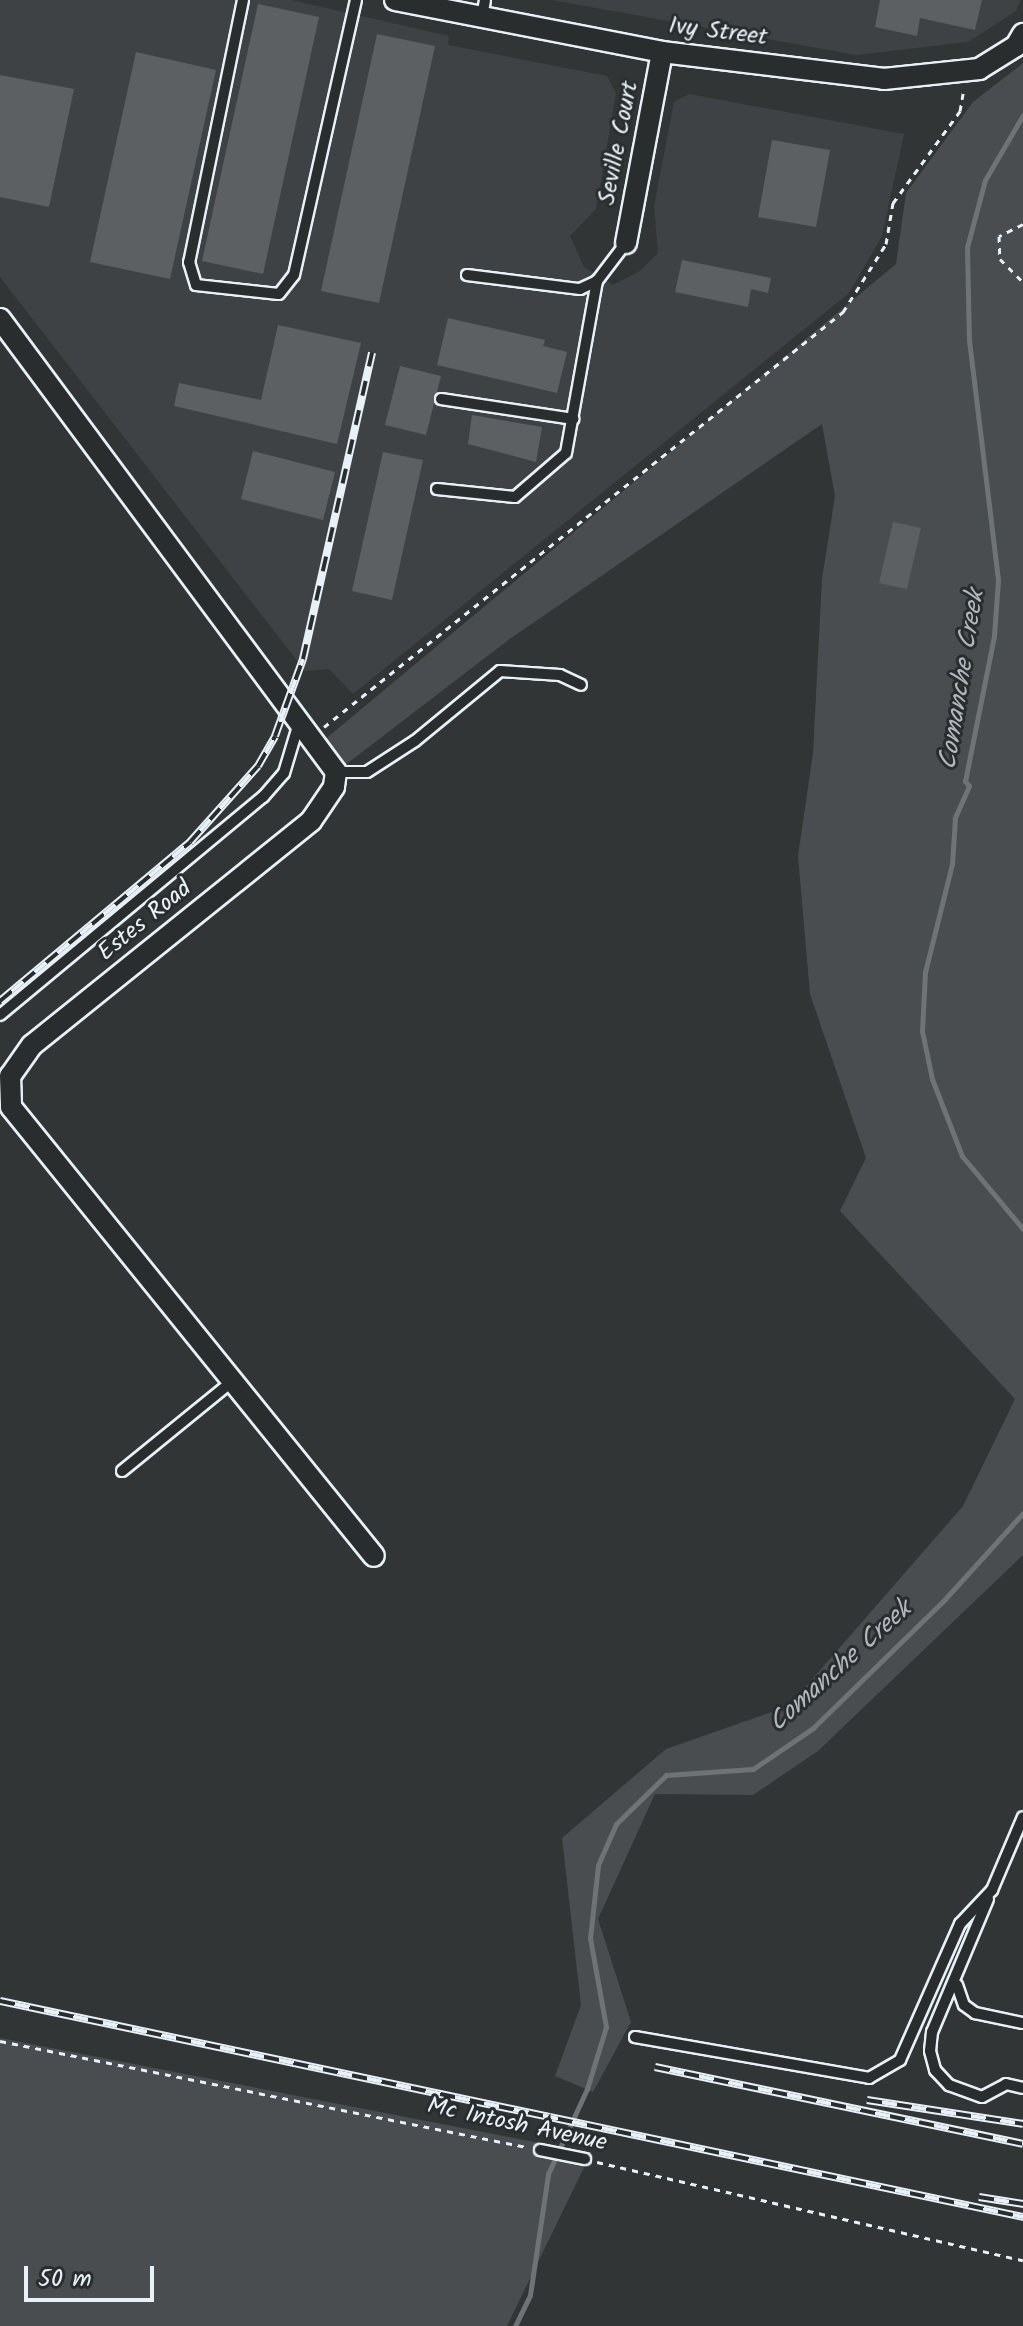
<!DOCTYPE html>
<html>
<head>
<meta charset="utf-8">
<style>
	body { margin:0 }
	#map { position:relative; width:1023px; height:2326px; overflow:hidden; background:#323536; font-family:Kalam,sans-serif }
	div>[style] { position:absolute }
	.built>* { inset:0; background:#3f4244 }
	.green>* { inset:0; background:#494d4f }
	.stream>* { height:5px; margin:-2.5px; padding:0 2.5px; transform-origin:2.5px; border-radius:2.5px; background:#6e7376 }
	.building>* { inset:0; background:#5c6063 }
	.path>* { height:3px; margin-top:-1.5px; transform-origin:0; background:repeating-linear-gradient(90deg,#e8f1f8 0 6px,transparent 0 12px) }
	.roads { filter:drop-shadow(2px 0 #e8f1f8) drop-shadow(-2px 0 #e8f1f8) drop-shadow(0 2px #e8f1f8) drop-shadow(0 -2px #e8f1f8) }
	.service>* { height:10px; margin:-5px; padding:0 5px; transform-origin:5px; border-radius:5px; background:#2a2d2e }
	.minor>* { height:20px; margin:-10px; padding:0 10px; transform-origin:10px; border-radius:10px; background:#2a2d2e }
	.rail>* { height:8px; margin-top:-4px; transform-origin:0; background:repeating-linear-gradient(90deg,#2a2d2e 0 15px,#e8f1f8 0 30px); box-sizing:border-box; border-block:2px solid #e8f1f8 }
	span { translate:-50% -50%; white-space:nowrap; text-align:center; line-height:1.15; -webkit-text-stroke:6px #2a2d2e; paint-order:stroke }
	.street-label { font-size:24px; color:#e8f1f8 }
	.water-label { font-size:26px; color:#b1b8be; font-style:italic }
	.scale { position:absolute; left:24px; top:2266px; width:130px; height:36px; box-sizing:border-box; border:4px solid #e8f1f8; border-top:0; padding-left:10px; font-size:24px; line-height:28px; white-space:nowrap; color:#e8f1f8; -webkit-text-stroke:6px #2a2d2e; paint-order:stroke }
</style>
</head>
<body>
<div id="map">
	<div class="built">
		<i style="clip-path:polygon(0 0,291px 0,449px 36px,448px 45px,607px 76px,616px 93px,596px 209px,570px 236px,584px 267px,613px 285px,640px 271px,658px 253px,654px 206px,674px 102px,689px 94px,904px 134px,882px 236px,849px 293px,353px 694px,329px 669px,305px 671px,0 277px)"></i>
		<i style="clip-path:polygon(552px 0,1021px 0,1016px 11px,968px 42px,856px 55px)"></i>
	</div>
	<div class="green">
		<i style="clip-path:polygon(1023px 63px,1023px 1555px,818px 1751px,753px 1795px,655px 1794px,598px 1919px,631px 2022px,593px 2092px,555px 2076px,581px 2005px,562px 1838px,666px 1749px,789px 1706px,963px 1506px,1015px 1399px,840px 1211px,866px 1158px,810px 994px,798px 856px,813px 753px,822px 579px,835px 496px,822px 424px,507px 641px,344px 766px,323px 741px,896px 264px,906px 193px,973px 102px)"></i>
		<i style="clip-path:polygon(0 2038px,591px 2153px,507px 2326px,0 2326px)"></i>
	</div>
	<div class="stream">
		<i style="left:1023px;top:115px;width:75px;rotate:120.3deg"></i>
		<i style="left:985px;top:180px;width:69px;rotate:105deg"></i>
		<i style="left:967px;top:247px;width:93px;rotate:88.8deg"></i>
		<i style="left:969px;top:340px;width:242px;rotate:83.1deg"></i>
		<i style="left:998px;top:580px;width:56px;rotate:94.1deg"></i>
		<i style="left:994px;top:636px;width:148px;rotate:101.3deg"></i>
		<i style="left:965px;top:781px;width:6px;rotate:51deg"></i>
		<i style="left:969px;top:786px;width:35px;rotate:114deg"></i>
		<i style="left:955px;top:818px;width:46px;rotate:93.7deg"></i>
		<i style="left:952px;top:864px;width:111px;rotate:104deg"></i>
		<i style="left:925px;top:972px;width:59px;rotate:92.9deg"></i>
		<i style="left:922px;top:1031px;width:49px;rotate:78.2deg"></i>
		<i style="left:932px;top:1079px;width:83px;rotate:68.7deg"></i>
		<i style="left:962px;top:1156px;width:95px;rotate:50.1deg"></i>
		<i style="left:515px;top:2326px;width:34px;rotate:-64deg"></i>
		<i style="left:530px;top:2295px;width:122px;rotate:-81.5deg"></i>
		<i style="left:548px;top:2174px;width:94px;rotate:-65.4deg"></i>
		<i style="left:587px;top:2089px;width:65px;rotate:-73deg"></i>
		<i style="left:606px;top:2027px;width:90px;rotate:-100.2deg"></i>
		<i style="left:590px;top:1938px;width:73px;rotate:-83.7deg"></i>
		<i style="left:598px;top:1865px;width:45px;rotate:-66.3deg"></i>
		<i style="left:616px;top:1824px;width:70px;rotate:-44.4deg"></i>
		<i style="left:666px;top:1775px;width:87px;rotate:-3.9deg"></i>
		<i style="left:753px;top:1769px;width:73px;rotate:-34.3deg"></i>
		<i style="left:813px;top:1728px;width:185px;rotate:-44.3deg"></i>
		<i style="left:945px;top:1599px;width:116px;rotate:-47.8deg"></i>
	</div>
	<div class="building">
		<i style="clip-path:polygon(880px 0,982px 0,975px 30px,920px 18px,917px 36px,875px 27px)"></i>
		<i style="clip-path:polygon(258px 4px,319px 17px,263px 274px,202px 261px)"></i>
		<i style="clip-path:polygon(377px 34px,435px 46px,379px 303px,321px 291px)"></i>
		<i style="clip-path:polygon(136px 52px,216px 70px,170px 279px,90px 262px)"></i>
		<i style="clip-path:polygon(0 75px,74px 89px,49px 207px,0 197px)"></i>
		<i style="clip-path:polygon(772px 140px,830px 150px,816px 227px,758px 217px)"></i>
		<i style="clip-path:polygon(682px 260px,771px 278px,768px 293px,751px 289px,748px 307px,675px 292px)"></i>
		<i style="clip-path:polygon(448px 318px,545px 340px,543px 346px,567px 352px,557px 393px,437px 365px)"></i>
		<i style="clip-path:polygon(278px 325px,361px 343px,337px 444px,174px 406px,179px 383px,261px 400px)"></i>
		<i style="clip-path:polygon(400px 366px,441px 376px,426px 435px,385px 425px)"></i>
		<i style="clip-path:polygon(472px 415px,542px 427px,536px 462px,468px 444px)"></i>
		<i style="clip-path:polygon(253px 451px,335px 472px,323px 520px,241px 499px)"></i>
		<i style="clip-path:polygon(383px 452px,423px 460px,392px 600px,352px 591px)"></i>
		<i style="clip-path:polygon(893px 522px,921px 528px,907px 589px,879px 583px)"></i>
	</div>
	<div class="path">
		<i style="left:1023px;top:224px;width:27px;rotate:153deg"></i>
		<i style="left:999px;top:236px;width:23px;rotate:88deg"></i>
		<i style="left:1000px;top:259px;width:33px;rotate:45deg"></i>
		<i style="left:324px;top:727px;width:665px;rotate:-38.65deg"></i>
		<i style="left:843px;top:312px;width:80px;rotate:-57.7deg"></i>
		<i style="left:886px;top:244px;width:42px;rotate:-80.3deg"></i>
		<i style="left:893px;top:203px;width:114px;rotate:-53.9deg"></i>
		<i style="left:960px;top:111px;width:22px;rotate:-80deg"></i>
		<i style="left:0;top:2041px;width:537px;rotate:11.39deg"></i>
		<i style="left:597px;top:2162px;width:437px;rotate:13deg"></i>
	</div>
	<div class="roads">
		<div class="service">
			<i style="left:243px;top:0;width:268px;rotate:101.6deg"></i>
			<i style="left:189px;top:262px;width:24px;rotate:73deg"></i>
			<i style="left:196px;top:285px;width:83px;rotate:6.2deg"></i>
			<i style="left:279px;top:294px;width:24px;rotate:-52deg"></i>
			<i style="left:294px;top:275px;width:282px;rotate:-77.3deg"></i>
			<i style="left:482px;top:17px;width:17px;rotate:-80deg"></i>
			<i style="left:467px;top:275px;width:114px;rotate:7.1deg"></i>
			<i style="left:580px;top:289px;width:19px;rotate:-25deg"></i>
			<i style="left:597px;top:281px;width:48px;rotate:-52.7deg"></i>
			<i style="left:441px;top:399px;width:134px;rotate:8.6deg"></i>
			<i style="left:437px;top:489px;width:78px;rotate:5.9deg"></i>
			<i style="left:515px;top:497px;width:67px;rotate:-40.8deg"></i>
			<i style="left:566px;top:453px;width:175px;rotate:-79.8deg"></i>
			<i style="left:336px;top:772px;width:31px"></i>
			<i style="left:367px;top:772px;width:57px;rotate:-32.9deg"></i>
			<i style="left:415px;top:741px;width:110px;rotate:-39.5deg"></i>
			<i style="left:500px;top:671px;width:60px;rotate:3.8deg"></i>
			<i style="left:560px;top:675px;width:23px;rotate:25deg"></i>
			<i style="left:0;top:1015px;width:342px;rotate:-39.7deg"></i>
			<i style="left:263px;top:797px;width:32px;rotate:-49deg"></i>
			<i style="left:284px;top:773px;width:52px;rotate:-73.3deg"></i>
			<i style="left:122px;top:1471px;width:144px;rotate:-39.1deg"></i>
			<i style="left:988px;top:1899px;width:144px;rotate:112.8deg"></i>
			<i style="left:932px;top:2032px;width:19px;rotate:96deg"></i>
			<i style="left:930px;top:2051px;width:20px;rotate:75deg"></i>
			<i style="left:935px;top:2070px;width:21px;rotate:47deg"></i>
			<i style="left:949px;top:2085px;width:35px;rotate:20deg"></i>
			<i style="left:982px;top:2097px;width:27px;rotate:-28deg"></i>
			<i style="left:1006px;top:2084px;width:17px;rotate:13deg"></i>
			<i style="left:957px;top:1985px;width:21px;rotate:71deg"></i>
			<i style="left:964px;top:2005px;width:14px;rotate:36deg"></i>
			<i style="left:975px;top:2013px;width:49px;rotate:11.8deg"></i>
			<i style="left:635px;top:2037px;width:238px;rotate:9.9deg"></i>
			<i style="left:869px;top:2078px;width:36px;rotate:-30deg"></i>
			<i style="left:900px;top:2060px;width:149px;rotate:-66.2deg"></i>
			<i style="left:960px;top:1924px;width:47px;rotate:-46.7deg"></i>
			<i style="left:992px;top:1890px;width:79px;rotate:-67deg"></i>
			<i style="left:540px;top:2150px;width:46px;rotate:11.3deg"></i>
		</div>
		<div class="minor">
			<i style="left:395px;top:0;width:272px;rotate:11deg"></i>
			<i style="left:662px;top:52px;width:224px;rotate:6.9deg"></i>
			<i style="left:884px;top:79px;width:96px;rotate:-6deg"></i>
			<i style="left:979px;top:69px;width:44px;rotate:-31.9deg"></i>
			<i style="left:1016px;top:46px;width:14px;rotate:-60deg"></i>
			<i style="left:626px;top:243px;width:194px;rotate:-79.3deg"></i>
			<i style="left:0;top:319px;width:564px;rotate:53.43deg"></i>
			<i style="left:336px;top:772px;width:15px;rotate:98deg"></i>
			<i style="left:334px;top:787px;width:41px;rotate:124.1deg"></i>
			<i style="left:311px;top:821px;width:358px;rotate:141.2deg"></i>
			<i style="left:32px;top:1045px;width:38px;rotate:125deg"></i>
			<i style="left:10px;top:1076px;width:31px;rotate:88deg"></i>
			<i style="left:11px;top:1107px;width:577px;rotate:51.05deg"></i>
		</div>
	</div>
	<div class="rail">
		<i style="left:0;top:1001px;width:248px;rotate:-39.9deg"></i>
		<i style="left:190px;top:842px;width:102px;rotate:-48.2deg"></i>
		<i style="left:258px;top:766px;width:34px;rotate:-60deg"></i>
		<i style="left:275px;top:736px;width:82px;rotate:-70deg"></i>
		<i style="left:303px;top:659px;width:314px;rotate:-77.3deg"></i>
		<i style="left:0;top:2001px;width:1046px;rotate:11.92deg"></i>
		<i style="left:655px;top:2067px;width:376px;rotate:11.8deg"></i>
		<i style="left:867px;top:2100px;width:158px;rotate:8.7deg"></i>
		<i style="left:979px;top:2197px;width:45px;rotate:9deg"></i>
	</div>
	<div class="street-label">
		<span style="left:718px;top:32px;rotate:7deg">Ivy Street</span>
		<span style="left:619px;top:143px;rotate:-79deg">Seville Court</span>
		<span style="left:145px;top:921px;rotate:-39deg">Estes Road</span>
		<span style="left:517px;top:2125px;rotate:12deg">Mc Intosh Avenue</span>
	</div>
	<div class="water-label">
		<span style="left:963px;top:680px;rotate:-81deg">Comanche Creek</span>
		<span style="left:841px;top:1667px;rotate:-42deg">Comanche Creek</span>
	</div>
	<div class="scale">50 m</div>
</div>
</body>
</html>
